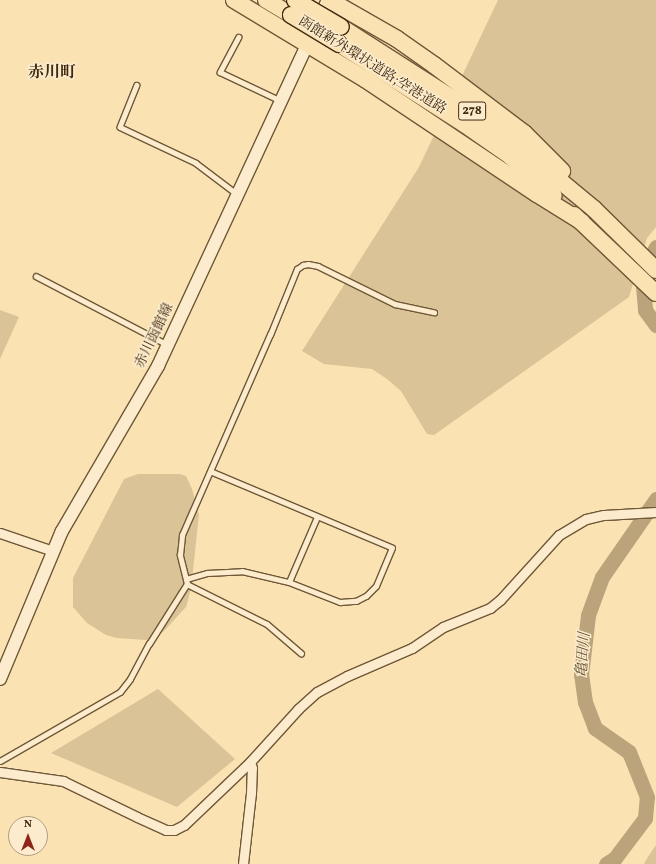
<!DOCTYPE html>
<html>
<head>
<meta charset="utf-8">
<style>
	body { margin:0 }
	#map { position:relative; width:656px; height:864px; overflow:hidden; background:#fae2b2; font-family:Vollkorn,"Noto Serif JP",serif }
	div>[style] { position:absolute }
	.green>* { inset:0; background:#dac396 }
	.river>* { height:15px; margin:-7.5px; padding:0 7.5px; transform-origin:7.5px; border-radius:7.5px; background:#bba37b }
	.roads { filter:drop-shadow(1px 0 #6e5838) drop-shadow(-1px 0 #6e5838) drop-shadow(0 1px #6e5838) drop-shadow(0 -1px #6e5838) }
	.lane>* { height:4.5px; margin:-2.25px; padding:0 2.25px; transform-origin:2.25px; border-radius:2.25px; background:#fceccd }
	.street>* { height:9px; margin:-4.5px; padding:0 4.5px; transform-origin:4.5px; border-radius:4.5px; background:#fceccd }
	.secondary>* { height:12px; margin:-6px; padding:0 6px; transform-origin:6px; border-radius:6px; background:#fceccd }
	.highway>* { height:16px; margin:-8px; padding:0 8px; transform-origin:8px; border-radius:8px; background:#fae2b2 }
	.bridges { filter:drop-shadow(1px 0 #402a10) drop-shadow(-1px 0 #402a10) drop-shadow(0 1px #402a10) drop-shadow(0 -1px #402a10) }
	.highway-bridge>* { height:16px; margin:-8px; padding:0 8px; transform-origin:8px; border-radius:8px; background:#fae2b2 }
	span { translate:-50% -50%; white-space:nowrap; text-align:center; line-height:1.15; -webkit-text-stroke:3px #fceccd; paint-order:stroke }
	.shield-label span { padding:1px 3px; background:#fceccd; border:1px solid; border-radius:3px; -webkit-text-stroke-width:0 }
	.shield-label { font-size:13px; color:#402a10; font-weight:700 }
	.street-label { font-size:14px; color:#402a10 }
	.water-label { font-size:15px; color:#654e30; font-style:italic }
	.quarter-label { font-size:16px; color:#402a10; font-weight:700 }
	.north { position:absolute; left:8px; top:816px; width:40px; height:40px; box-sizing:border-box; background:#fceccd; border:1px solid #b19e81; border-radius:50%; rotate:0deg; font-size:11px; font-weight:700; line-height:16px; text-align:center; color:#402a10 }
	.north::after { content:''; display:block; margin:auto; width:14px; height:18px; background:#8f2418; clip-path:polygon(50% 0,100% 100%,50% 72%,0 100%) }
</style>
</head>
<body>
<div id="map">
	<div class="green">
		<i style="clip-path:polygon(498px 0,656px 0,656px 227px,647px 238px,629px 297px,434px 435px,427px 434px,401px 391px,387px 379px,372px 369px,324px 364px,302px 351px,419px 167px)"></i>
		<i style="clip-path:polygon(0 310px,19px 317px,0 359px)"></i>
		<i style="clip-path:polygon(138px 474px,180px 474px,186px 476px,192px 489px,199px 515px,191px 589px,186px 607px,164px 631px,154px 638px,146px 640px,117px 638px,106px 635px,87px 623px,73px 607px,73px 578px,124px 479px)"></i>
		<i style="clip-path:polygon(158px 689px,235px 759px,177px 807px,51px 753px)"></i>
		<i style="clip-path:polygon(656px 845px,656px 864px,644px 864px,646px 860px)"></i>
	</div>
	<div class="river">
		<i style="left:656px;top:247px;width:22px;rotate:117deg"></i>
		<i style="left:646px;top:267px;width:19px;rotate:99deg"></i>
		<i style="left:643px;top:286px;width:24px;rotate:85deg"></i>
		<i style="left:645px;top:310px;width:19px;rotate:54deg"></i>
		<i style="left:606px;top:864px;width:11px;rotate:-34deg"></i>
		<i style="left:615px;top:858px;width:50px;rotate:-53.1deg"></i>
		<i style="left:645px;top:818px;width:21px;rotate:-85deg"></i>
		<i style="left:647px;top:797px;width:48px;rotate:-111.8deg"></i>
		<i style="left:629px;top:752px;width:42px;rotate:-144.8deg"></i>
		<i style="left:595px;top:728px;width:28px;rotate:-111deg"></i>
		<i style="left:585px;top:702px;width:27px;rotate:-98deg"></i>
		<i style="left:581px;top:675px;width:60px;rotate:-83.3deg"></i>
		<i style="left:588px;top:615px;width:40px;rotate:-69.8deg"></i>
		<i style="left:602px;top:577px;width:95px;rotate:-55.3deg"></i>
	</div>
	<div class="roads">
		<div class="lane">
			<i style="left:239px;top:37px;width:40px;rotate:118deg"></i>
			<i style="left:220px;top:72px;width:68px;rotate:25.4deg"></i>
			<i style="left:137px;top:85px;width:45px;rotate:112deg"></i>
			<i style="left:120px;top:127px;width:84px;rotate:25.3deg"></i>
			<i style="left:196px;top:163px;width:51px;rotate:37.1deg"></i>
			<i style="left:36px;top:276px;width:149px;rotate:27.6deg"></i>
			<i style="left:186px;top:579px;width:22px;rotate:-16deg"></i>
			<i style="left:207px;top:573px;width:35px;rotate:-3deg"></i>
			<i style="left:242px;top:571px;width:48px;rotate:13.2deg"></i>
			<i style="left:289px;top:582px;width:55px;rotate:21.4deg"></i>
			<i style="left:340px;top:602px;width:16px;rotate:-4deg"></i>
			<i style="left:356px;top:601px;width:11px;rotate:-27deg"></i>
			<i style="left:366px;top:596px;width:14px;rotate:-45deg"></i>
			<i style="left:376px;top:586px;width:41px;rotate:-67.2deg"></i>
			<i style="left:392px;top:548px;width:196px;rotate:-157.2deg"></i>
			<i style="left:289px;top:582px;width:71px;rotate:-66.7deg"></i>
			<i style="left:187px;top:584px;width:30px;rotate:-104deg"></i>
			<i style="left:180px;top:555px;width:20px;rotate:-84deg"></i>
			<i style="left:182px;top:535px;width:219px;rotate:-66.3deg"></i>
			<i style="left:270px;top:335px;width:71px;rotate:-67.8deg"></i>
			<i style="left:297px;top:269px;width:7px;rotate:-34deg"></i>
			<i style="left:303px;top:265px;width:5px;rotate:-11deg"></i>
			<i style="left:308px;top:264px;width:10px;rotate:11deg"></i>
			<i style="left:318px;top:266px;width:86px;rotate:26.3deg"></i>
			<i style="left:395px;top:304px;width:40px;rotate:12deg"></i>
			<i style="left:0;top:761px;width:138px;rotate:-29.9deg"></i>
			<i style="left:120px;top:692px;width:16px;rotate:-52deg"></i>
			<i style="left:130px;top:679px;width:40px;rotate:-62deg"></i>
			<i style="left:149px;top:644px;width:71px;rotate:-57.7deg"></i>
			<i style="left:187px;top:584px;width:89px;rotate:26.6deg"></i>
			<i style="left:267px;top:624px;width:45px;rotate:40.5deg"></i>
		</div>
		<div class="street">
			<i style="left:0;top:533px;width:56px;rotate:18.8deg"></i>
			<i style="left:0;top:772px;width:64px;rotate:8.1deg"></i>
			<i style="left:63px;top:781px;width:82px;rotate:25.9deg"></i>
			<i style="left:137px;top:817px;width:32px;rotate:24deg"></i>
			<i style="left:166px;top:830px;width:8px"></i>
			<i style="left:174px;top:830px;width:11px;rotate:-27deg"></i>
			<i style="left:184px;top:825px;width:91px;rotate:-43.7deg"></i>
			<i style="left:250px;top:762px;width:72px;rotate:-47.8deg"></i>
			<i style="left:298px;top:709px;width:25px;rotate:-42deg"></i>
			<i style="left:317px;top:692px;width:34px;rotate:-28deg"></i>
			<i style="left:347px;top:676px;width:71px;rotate:-23.3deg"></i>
			<i style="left:412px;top:648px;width:37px;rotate:-34deg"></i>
			<i style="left:443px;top:627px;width:51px;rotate:-22deg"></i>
			<i style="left:490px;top:608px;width:13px;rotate:-39deg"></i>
			<i style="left:500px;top:600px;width:88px;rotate:-47.8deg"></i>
			<i style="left:559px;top:535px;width:31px;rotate:-31deg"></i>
			<i style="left:586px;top:519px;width:18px;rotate:-13deg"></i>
			<i style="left:604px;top:515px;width:52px;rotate:-3.3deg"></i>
			<i style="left:243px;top:864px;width:71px;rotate:-83.6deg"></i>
			<i style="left:251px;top:793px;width:25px;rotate:-88deg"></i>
			<i style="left:252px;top:768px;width:6px;rotate:-108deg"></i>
		</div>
		<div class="secondary">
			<i style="left:0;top:679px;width:160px;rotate:-67.3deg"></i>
			<i style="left:62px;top:531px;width:191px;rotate:-59.8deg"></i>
			<i style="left:158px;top:366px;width:404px;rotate:-65.1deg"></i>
		</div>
		<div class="highway">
			<i style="left:234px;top:0;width:153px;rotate:31.1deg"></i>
			<i style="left:365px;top:79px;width:207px;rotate:33.8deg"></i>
			<i style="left:537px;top:194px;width:53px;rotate:31.9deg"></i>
			<i style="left:266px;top:0;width:29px;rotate:31deg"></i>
			<i style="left:329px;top:0;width:78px;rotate:29.8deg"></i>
			<i style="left:397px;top:39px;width:45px;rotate:35.1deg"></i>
			<i style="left:434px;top:65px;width:113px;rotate:37.1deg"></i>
			<i style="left:524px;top:133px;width:54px;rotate:45deg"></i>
			<i style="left:341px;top:27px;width:152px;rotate:32.6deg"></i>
			<i style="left:469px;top:109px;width:47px;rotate:36.4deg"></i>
			<i style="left:507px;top:137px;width:113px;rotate:39.6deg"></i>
			<i style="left:594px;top:209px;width:87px;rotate:44.5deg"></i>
			<i style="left:339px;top:44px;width:148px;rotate:32.6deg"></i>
			<i style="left:464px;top:124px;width:56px;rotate:34.8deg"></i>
			<i style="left:510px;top:156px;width:59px;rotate:42.3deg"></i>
			<i style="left:574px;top:215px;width:113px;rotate:43.6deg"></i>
		</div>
	</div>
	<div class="bridges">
		<div class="highway-bridge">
			<i style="left:295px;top:0;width:53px;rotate:30.4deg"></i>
			<i style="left:291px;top:15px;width:56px;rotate:31.1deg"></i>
		</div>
	</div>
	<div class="shield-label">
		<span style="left:472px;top:111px">278</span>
	</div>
	<div class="street-label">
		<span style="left:372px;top:66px;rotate:32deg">函館新外環状道路;空港道路</span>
		<span style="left:155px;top:336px;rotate:-64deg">赤川函館線</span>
	</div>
	<div class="water-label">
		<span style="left:584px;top:655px;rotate:-86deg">亀田川</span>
	</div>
	<div class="quarter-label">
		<span style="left:52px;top:73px">赤川町</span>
	</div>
	<div class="north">N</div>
</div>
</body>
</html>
